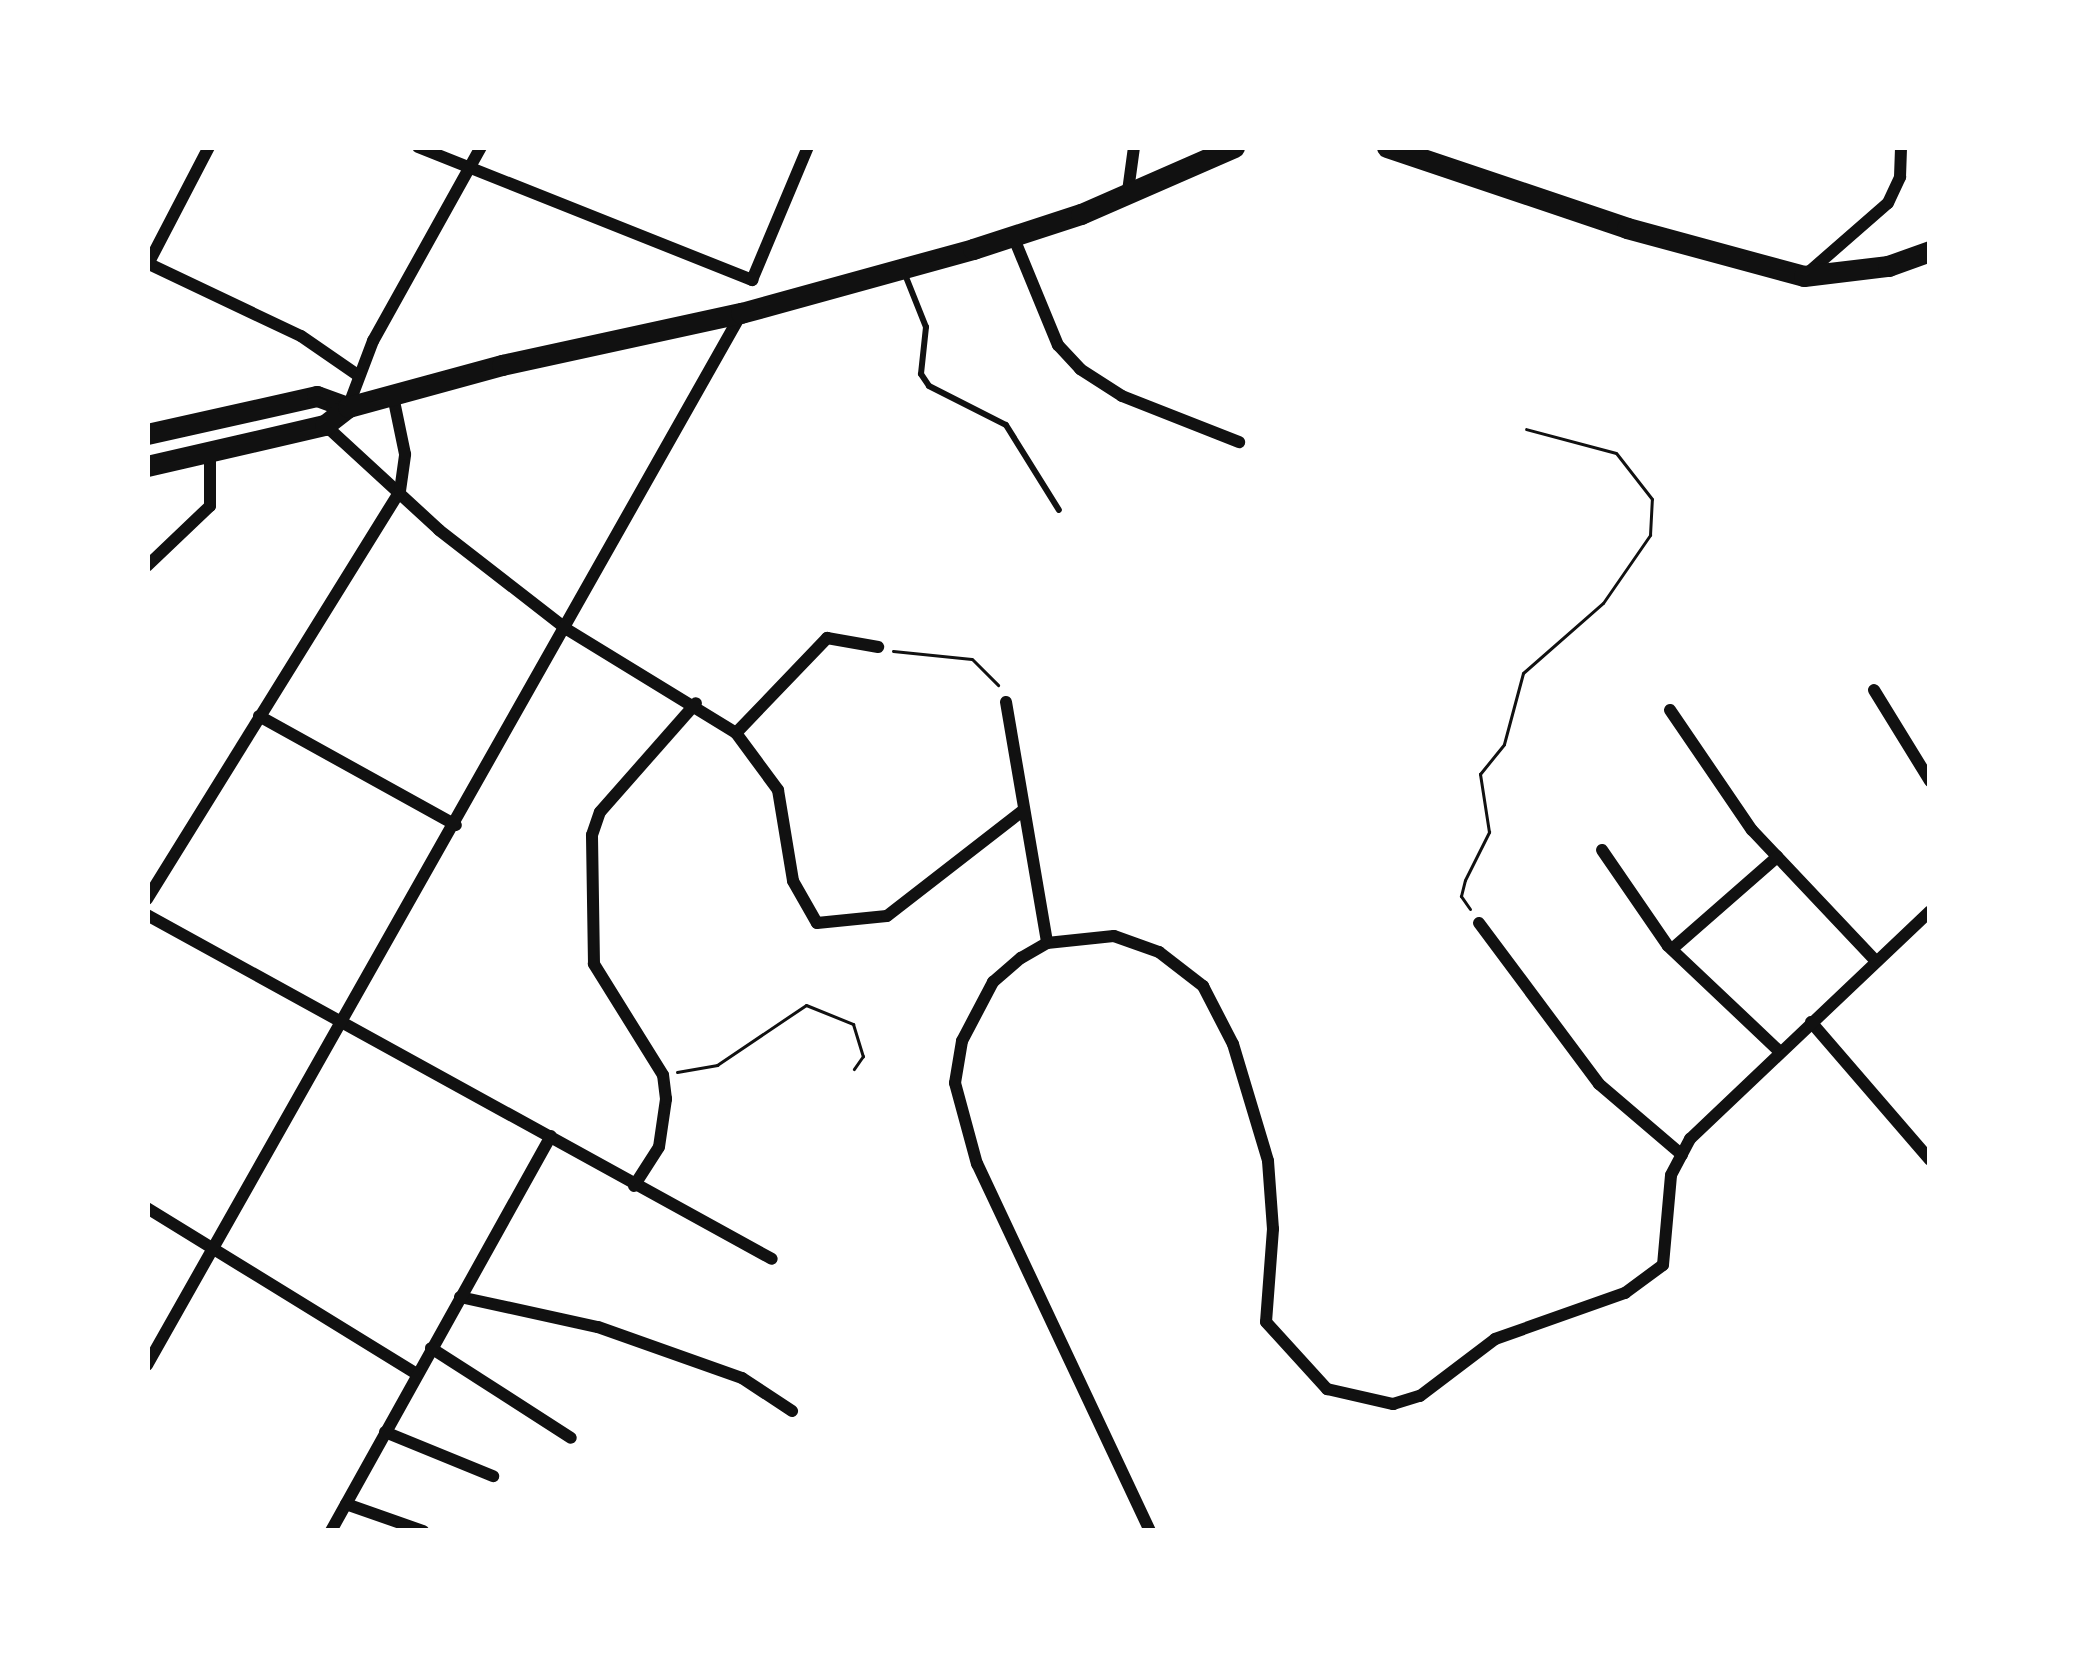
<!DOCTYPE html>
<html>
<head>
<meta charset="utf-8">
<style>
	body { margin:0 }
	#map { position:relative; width:2077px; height:1678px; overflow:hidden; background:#fff; font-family:"Alegreya Sans",sans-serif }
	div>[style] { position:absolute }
	.path>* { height:3px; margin:-1.5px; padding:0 1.5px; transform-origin:1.5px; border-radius:1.5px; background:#111 }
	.service>* { height:6px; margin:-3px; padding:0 3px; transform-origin:3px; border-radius:3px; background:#111 }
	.minor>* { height:12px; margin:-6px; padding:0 6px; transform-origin:6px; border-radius:6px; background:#111 }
	.trunk>* { height:21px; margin:-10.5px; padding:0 10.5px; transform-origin:10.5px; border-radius:10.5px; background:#111 }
	span { translate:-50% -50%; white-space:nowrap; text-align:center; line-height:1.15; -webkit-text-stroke:10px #fff; paint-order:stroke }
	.frame { position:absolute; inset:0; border:150px solid #fff; pointer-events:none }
</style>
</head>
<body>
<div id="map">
	<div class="path">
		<i style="left:893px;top:651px;width:79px;rotate:5.8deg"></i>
		<i style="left:972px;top:659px;width:37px;rotate:45deg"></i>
		<i style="left:1470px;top:909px;width:16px;rotate:-125deg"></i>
		<i style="left:1461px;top:896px;width:16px;rotate:-76deg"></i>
		<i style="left:1465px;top:880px;width:54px;rotate:-63.4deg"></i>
		<i style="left:1489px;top:832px;width:59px;rotate:-98.8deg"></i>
		<i style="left:1480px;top:774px;width:38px;rotate:-51deg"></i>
		<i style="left:1504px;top:744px;width:73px;rotate:-75deg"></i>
		<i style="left:1523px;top:673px;width:106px;rotate:-41.2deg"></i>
		<i style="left:1603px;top:603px;width:83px;rotate:-55.3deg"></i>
		<i style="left:1650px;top:535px;width:36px;rotate:-87deg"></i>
		<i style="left:1652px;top:499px;width:58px;rotate:-128deg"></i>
		<i style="left:1616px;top:453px;width:93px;rotate:-165.1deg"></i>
		<i style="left:677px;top:1072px;width:41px;rotate:-9.9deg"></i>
		<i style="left:717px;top:1065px;width:107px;rotate:-34deg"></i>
		<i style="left:806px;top:1005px;width:51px;rotate:22deg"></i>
		<i style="left:853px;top:1024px;width:34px;rotate:73deg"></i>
		<i style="left:863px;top:1056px;width:16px;rotate:125deg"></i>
	</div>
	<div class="service">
		<i style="left:904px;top:272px;width:59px;rotate:68.2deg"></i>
		<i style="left:926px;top:327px;width:47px;rotate:96.1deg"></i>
		<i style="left:921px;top:374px;width:14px;rotate:56deg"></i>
		<i style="left:929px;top:386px;width:86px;rotate:26.9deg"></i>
		<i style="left:1006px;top:425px;width:100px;rotate:58.1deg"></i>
	</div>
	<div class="minor">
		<i style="left:418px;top:147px;width:360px;rotate:21.7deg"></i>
		<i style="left:1128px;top:191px;width:44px;rotate:-82.2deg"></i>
		<i style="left:1013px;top:236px;width:118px;rotate:67.6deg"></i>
		<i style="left:1058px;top:345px;width:33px;rotate:47deg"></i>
		<i style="left:1080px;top:369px;width:50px;rotate:32.7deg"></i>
		<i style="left:1122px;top:396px;width:126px;rotate:21.5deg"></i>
		<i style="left:147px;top:263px;width:170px;rotate:25.4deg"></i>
		<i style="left:301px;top:336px;width:70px;rotate:34.6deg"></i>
		<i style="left:147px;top:266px;width:134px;rotate:-62.5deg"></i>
		<i style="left:1810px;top:271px;width:103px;rotate:-41.1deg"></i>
		<i style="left:1888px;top:203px;width:29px;rotate:-65deg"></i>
		<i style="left:1900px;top:177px;width:30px;rotate:-88deg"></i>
		<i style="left:752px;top:280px;width:144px;rotate:-67.2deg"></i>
		<i style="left:348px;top:407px;width:71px;rotate:-69.3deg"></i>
		<i style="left:373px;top:341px;width:222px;rotate:-60.9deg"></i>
		<i style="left:325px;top:425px;width:155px;rotate:42.6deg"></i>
		<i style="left:439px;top:530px;width:163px;rotate:37.8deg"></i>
		<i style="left:568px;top:630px;width:197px;rotate:31.5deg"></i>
		<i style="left:736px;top:733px;width:71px;rotate:53.6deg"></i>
		<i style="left:778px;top:790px;width:92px;rotate:80.6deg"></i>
		<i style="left:793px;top:881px;width:48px;rotate:60.3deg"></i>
		<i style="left:817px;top:923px;width:70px;rotate:-5.7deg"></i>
		<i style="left:887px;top:916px;width:170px;rotate:-37.8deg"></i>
		<i style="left:147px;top:566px;width:87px;rotate:-43.6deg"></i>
		<i style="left:210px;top:506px;width:54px;rotate:-90deg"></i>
		<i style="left:1874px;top:690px;width:107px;rotate:58.4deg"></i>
		<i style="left:1006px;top:702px;width:244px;rotate:80.3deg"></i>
		<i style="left:1670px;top:710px;width:145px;rotate:55.7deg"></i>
		<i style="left:1752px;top:830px;width:180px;rotate:46.6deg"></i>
		<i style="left:259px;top:716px;width:225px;rotate:29deg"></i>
		<i style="left:736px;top:733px;width:132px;rotate:-46.2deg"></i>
		<i style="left:827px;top:638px;width:52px;rotate:10deg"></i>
		<i style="left:1602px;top:850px;width:116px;rotate:55.5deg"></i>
		<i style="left:1668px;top:946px;width:154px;rotate:43.4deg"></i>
		<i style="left:147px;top:899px;width:480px;rotate:-58.2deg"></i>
		<i style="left:400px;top:491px;width:37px;rotate:-82deg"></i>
		<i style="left:405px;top:454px;width:59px;rotate:-101.7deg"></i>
		<i style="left:147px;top:915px;width:713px;rotate:28.83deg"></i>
		<i style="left:1479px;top:923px;width:201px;rotate:53.3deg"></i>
		<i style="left:1599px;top:1084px;width:109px;rotate:40.5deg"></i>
		<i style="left:1672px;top:949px;width:140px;rotate:-41.2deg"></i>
		<i style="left:1811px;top:1022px;width:182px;rotate:49.2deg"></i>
		<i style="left:634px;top:1186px;width:46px;rotate:-57.3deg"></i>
		<i style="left:659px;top:1147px;width:49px;rotate:-81.7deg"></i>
		<i style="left:666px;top:1099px;width:24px;rotate:-97deg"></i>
		<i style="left:663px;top:1075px;width:131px;rotate:-121.9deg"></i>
		<i style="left:594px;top:964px;width:129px;rotate:-90.9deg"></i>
		<i style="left:592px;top:835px;width:24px;rotate:-71deg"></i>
		<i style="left:600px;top:812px;width:145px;rotate:-48.6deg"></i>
		<i style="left:147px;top:1208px;width:317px;rotate:31.6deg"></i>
		<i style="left:460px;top:1297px;width:141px;rotate:12.3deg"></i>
		<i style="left:598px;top:1327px;width:153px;rotate:19.5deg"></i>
		<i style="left:742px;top:1378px;width:60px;rotate:33.4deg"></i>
		<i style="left:431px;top:1348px;width:166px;rotate:32.7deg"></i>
		<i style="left:147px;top:1365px;width:1205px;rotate:-60.52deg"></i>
		<i style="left:385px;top:1432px;width:117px;rotate:22.2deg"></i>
		<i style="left:346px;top:1504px;width:82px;rotate:19.3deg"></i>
		<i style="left:331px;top:1531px;width:452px;rotate:-60.9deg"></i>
		<i style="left:1150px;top:1531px;width:406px;rotate:-115.2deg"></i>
		<i style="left:977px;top:1164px;width:84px;rotate:-105.2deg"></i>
		<i style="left:955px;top:1083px;width:43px;rotate:-80.5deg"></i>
		<i style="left:962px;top:1041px;width:67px;rotate:-62.3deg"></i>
		<i style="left:993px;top:982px;width:37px;rotate:-41deg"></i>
		<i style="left:1021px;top:958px;width:30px;rotate:-30deg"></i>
		<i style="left:1047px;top:943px;width:67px;rotate:-6deg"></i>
		<i style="left:1114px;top:936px;width:48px;rotate:19.6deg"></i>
		<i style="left:1159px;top:952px;width:56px;rotate:37.7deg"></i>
		<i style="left:1203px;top:986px;width:65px;rotate:62.7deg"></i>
		<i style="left:1233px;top:1044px;width:122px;rotate:73.3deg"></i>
		<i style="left:1268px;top:1161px;width:68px;rotate:85.8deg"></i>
		<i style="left:1273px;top:1229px;width:93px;rotate:94.3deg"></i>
		<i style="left:1266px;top:1322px;width:91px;rotate:47.7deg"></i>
		<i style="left:1327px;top:1389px;width:68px;rotate:12.8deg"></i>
		<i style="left:1393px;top:1404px;width:28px;rotate:-17deg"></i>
		<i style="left:1420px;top:1396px;width:94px;rotate:-37.2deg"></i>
		<i style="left:1495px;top:1339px;width:138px;rotate:-19.5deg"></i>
		<i style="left:1625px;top:1293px;width:47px;rotate:-36.4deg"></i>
		<i style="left:1663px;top:1265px;width:90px;rotate:-84.9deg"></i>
		<i style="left:1671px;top:1175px;width:41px;rotate:-62.2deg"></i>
		<i style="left:1690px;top:1139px;width:331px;rotate:-43.5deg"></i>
	</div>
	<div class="trunk">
		<i style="left:1387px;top:147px;width:253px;rotate:18.6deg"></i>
		<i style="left:1627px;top:228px;width:183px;rotate:15.2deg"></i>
		<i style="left:1804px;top:276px;width:85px;rotate:-6.8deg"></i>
		<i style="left:1888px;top:266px;width:45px;rotate:-19.7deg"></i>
		<i style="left:147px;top:434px;width:174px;rotate:-12.6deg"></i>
		<i style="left:317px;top:396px;width:33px;rotate:20deg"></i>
		<i style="left:147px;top:466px;width:183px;rotate:-13deg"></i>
		<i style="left:325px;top:425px;width:29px;rotate:-38deg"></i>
		<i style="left:348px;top:407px;width:160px;rotate:-15.3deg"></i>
		<i style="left:502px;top:365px;width:245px;rotate:-12.3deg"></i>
		<i style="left:741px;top:313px;width:241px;rotate:-15.4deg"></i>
		<i style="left:973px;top:249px;width:114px;rotate:-18deg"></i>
		<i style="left:1081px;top:214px;width:167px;rotate:-23.6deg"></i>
	</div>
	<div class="frame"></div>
</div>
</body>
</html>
